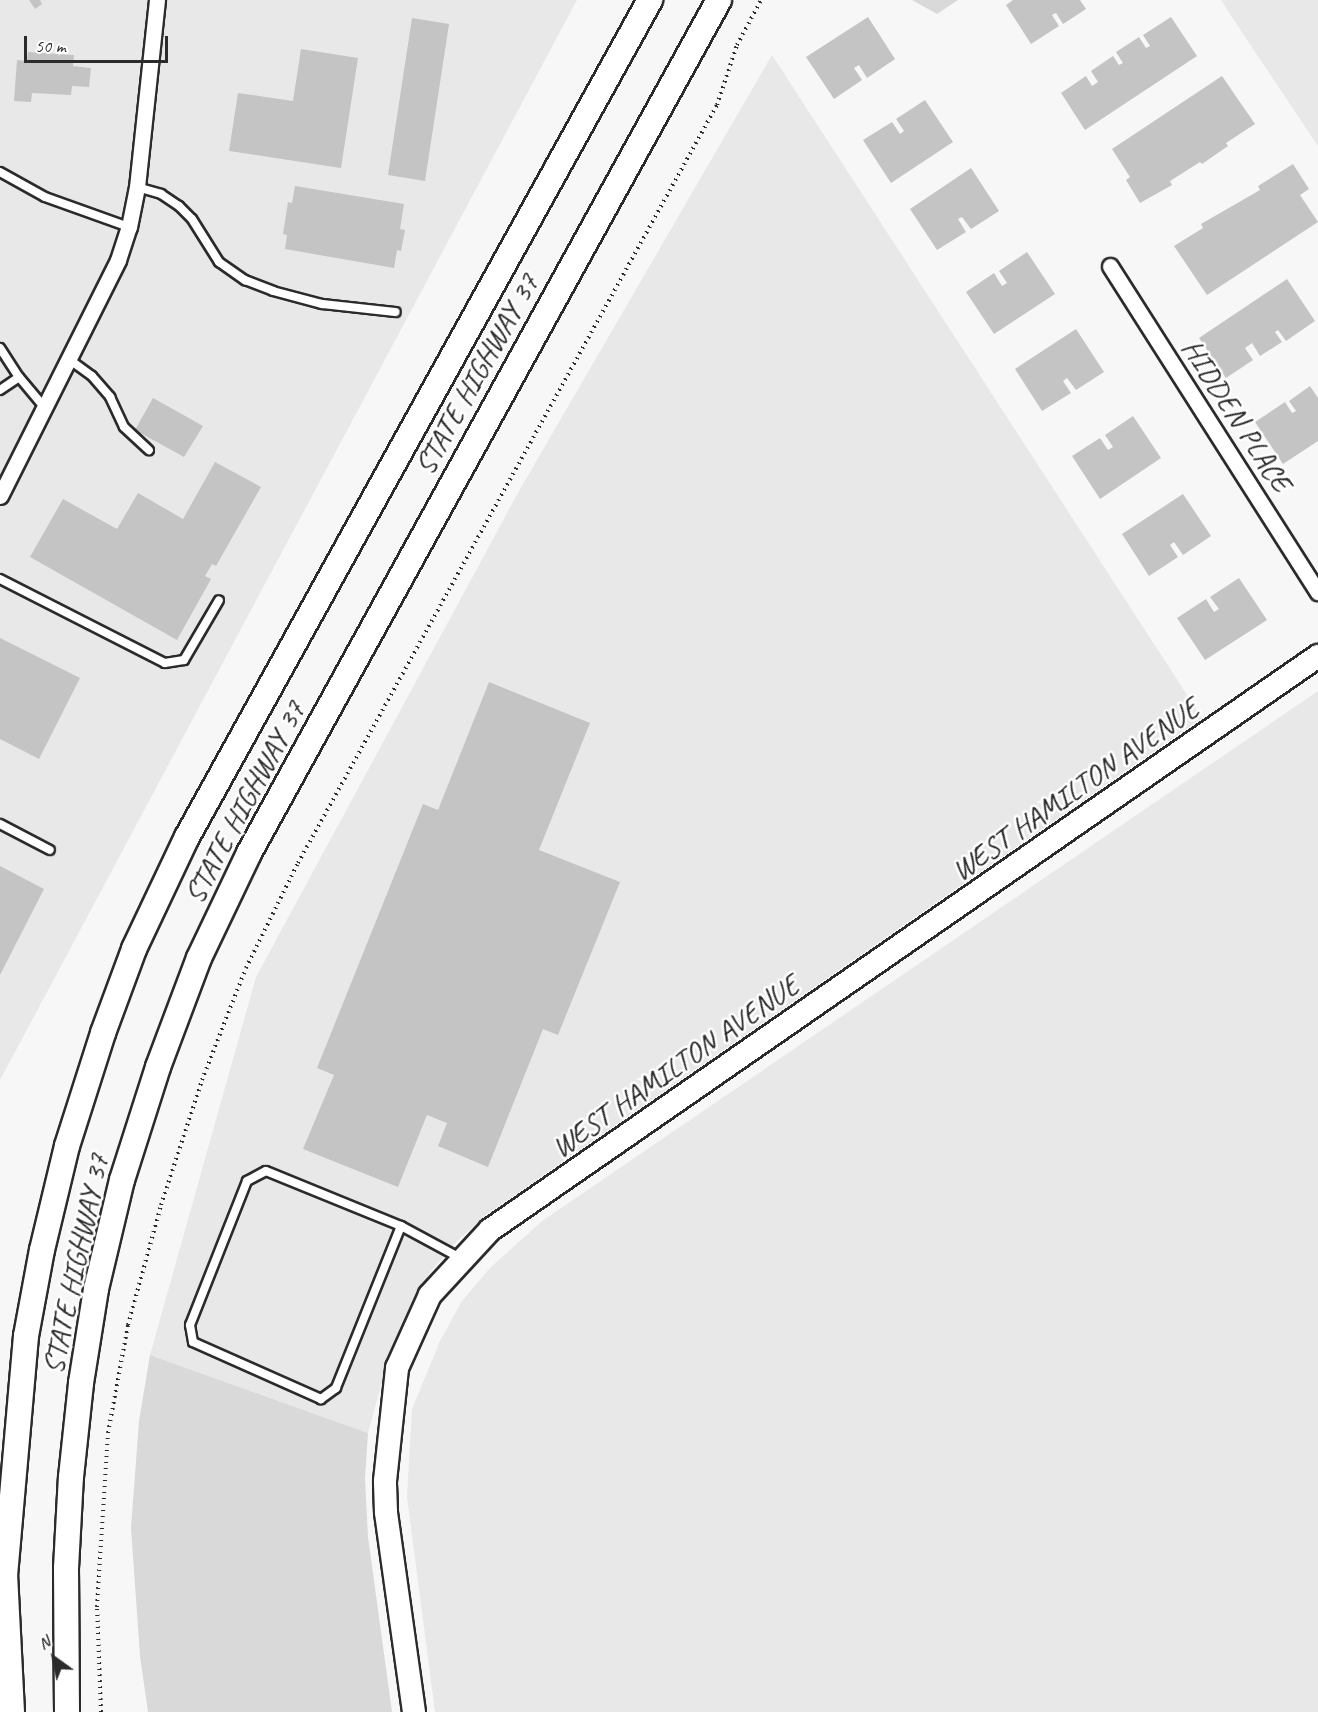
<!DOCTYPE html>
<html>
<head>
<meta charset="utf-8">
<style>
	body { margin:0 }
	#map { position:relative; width:1318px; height:1712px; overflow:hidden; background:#f7f7f7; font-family:Caveat,sans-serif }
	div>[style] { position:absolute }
	.built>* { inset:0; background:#e8e8e8 }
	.green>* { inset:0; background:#d9d9d9 }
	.building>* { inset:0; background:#c4c4c4 }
	.path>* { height:4px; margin-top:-2px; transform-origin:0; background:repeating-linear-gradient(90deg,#2b2b2b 0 1.5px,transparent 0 6px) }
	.roads { filter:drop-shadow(2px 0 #2b2b2b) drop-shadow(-2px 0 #2b2b2b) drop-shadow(0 2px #2b2b2b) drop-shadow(0 -2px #2b2b2b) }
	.lane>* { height:8px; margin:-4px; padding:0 4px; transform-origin:4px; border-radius:4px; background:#fff }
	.street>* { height:15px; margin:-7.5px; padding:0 7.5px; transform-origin:7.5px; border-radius:7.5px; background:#fff }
	.secondary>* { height:22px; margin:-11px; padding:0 11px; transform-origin:11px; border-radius:11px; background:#fff }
	.primary>* { height:24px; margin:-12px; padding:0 12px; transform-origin:12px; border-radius:12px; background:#fff }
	span { translate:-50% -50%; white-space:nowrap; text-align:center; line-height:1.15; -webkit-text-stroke:5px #fff; paint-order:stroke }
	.street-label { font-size:30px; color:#2b2b2b }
	.north { position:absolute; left:24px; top:1628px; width:60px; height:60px; -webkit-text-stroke:4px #fff; paint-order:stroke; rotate:327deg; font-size:16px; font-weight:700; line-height:24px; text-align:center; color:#2b2b2b }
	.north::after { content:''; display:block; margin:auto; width:21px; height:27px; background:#2b2b2b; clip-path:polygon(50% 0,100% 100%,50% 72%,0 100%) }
	.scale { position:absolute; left:24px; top:36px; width:144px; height:27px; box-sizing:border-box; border:3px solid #2b2b2b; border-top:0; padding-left:8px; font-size:18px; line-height:21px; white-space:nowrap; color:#2b2b2b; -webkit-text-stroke:4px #fff; paint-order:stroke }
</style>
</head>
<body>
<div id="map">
	<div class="built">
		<i style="clip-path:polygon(0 0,577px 0,0 1080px)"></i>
		<i style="clip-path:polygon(1221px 0,1318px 0,1318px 146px,1247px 40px)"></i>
		<i style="clip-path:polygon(772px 55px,1202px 718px,486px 1215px,457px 1241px,431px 1271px,411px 1304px,389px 1357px,368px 1433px,150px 1355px,256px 977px,519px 491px)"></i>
		<i style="clip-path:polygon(1318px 691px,1318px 1712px,435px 1712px,407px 1497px,412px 1409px,440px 1341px,462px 1301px,490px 1268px,542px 1221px)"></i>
	</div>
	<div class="green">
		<i style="clip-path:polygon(912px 0,958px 0,937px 14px)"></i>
		<i style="clip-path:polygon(150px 1355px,368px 1433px,365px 1478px,368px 1537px,392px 1712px,148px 1712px,140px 1656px,131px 1528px,139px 1421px)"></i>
	</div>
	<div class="building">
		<i style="clip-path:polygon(29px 0,40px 0,42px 4px,35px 9px)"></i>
		<i style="clip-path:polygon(1013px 0,1080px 0,1086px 9px,1063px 24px,1056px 13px,1052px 15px,1059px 26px,1031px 44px,1006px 5px)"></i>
		<i style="clip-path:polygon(868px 17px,895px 59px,867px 78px,859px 65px,854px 68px,862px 80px,834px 99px,806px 57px)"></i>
		<i style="clip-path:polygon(1171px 17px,1197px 56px,1085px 130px,1061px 93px,1086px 76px,1092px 86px,1098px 82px,1091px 71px,1113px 56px,1119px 65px,1123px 63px,1116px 52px,1139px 37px,1146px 48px,1150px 46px,1143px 35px)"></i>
		<i style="clip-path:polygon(412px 18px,449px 24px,425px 181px,388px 175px)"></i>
		<i style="clip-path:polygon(301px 49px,358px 58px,341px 168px,229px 151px,238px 93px,293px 101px)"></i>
		<i style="clip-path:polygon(28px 52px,74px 55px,73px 66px,91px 68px,89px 87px,72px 86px,71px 95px,32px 93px,31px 102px,14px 101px,17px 60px,27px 61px)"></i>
		<i style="clip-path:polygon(1222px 76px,1255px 124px,1226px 143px,1228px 146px,1202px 164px,1200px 162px,1170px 181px,1172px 185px,1140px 203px,1126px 180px,1130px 177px,1112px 149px)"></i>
		<i style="clip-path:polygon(925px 100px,953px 142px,891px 183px,863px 140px,892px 122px,900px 134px,904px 131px,896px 119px)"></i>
		<i style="clip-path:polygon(1293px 164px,1309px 189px,1300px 195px,1318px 222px,1207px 295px,1174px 246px,1203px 228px,1201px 224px,1260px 190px,1258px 186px)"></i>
		<i style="clip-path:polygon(971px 168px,999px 211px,971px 229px,962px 217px,958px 219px,966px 232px,937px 250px,910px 209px)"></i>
		<i style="clip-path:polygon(295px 186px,404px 204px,400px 229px,405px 230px,401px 251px,397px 250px,394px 268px,285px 249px,287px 235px,283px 234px,288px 202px,292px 203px)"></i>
		<i style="clip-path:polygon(1027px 252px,1055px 294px,994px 334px,966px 292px,994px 273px,1002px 286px,1007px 283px,999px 271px)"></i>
		<i style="clip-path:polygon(1287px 279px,1315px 321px,1286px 341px,1278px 330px,1275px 332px,1282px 342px,1260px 356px,1252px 343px,1245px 348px,1253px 360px,1226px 378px,1199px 338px)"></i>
		<i style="clip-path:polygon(1076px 329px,1104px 372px,1076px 390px,1067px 378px,1063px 381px,1071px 393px,1042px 411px,1015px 369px)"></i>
		<i style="clip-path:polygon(1310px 386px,1318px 398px,1318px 441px,1283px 464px,1255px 422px,1285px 402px,1292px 413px,1296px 411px,1289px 401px)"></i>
		<i style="clip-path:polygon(153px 398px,203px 426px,184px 457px,135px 430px)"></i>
		<i style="clip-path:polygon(1133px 416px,1161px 458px,1100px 499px,1072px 456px,1100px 438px,1108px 450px,1113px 447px,1105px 435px)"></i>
		<i style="clip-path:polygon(215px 462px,261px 487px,216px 566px,212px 564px,205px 576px,211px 579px,177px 640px,30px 557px,63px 499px,117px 529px,138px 493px,183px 519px)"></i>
		<i style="clip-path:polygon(1183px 494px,1211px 536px,1183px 555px,1174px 542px,1170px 545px,1178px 557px,1149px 576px,1122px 534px)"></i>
		<i style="clip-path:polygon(1239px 578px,1267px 620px,1205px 660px,1177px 618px,1206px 599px,1214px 612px,1219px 609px,1210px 597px)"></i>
		<i style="clip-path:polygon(0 638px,80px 678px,39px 759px,0 739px)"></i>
		<i style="clip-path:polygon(489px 682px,590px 723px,539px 850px,620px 882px,558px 1035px,543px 1029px,488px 1167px,438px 1146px,447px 1123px,427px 1115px,398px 1187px,303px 1149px,334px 1075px,317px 1068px,423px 804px,438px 810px)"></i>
		<i style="clip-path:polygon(0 866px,44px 889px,0 975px)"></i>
	</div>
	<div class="path">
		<i style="left:101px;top:1712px;width:105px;rotate:-92.2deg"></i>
		<i style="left:97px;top:1607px;width:174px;rotate:-86.4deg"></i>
		<i style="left:108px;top:1433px;width:110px;rotate:-79.5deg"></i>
		<i style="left:128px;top:1325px;width:124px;rotate:-74.6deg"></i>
		<i style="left:161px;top:1205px;width:132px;rotate:-71.8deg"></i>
		<i style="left:202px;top:1080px;width:120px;rotate:-68.6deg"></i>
		<i style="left:246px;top:968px;width:117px;rotate:-63.7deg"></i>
		<i style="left:298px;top:863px;width:866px;rotate:-61.07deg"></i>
		<i style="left:717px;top:105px;width:63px;rotate:-71.6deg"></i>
		<i style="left:737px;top:45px;width:51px;rotate:-61.9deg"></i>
	</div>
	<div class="roads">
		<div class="lane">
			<i style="left:0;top:172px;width:51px;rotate:29.1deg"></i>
			<i style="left:45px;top:197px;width:89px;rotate:19.7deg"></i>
			<i style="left:137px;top:187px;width:25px;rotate:16deg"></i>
			<i style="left:161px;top:194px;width:22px;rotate:34deg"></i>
			<i style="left:179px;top:206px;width:18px;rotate:45deg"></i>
			<i style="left:192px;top:219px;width:51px;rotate:57.9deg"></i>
			<i style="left:219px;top:262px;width:32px;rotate:35deg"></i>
			<i style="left:245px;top:280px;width:30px;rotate:21deg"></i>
			<i style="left:273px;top:291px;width:51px;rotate:14.9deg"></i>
			<i style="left:322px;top:304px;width:74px;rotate:6.2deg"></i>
			<i style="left:0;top:348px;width:35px;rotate:57deg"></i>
			<i style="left:19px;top:377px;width:40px;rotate:50deg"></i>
			<i style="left:70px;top:360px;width:27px;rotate:36deg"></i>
			<i style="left:92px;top:376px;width:28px;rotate:49deg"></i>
			<i style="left:110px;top:397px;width:33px;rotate:65deg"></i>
			<i style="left:124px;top:427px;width:34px;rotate:43deg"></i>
			<i style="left:0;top:390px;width:23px;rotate:-34deg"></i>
			<i style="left:0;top:579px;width:185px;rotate:27deg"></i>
			<i style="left:165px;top:663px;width:19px;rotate:-9deg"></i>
			<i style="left:184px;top:660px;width:69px;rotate:-59.7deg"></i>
			<i style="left:0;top:824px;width:56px;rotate:27.5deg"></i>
			<i style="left:401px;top:1226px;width:175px;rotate:111.9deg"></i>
			<i style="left:336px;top:1388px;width:19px;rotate:144deg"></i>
			<i style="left:321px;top:1399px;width:140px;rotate:-156deg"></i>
			<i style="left:193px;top:1342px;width:17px;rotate:-100deg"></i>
			<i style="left:190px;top:1325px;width:155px;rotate:-68.4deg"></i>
			<i style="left:247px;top:1181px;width:21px;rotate:-28deg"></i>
			<i style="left:266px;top:1171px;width:146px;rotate:22.2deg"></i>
			<i style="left:401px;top:1226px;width:69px;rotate:28.4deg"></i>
		</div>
		<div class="street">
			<i style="left:1110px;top:266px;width:387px;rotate:57.5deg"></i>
			<i style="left:0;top:496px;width:264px;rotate:-63.4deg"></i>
			<i style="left:118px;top:260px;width:35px;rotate:-72deg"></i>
			<i style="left:129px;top:227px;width:41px;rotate:-78.7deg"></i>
			<i style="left:137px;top:187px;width:188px;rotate:-83.9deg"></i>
		</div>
		<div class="secondary">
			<i style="left:414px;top:1712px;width:202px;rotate:-98deg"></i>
			<i style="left:386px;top:1512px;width:31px;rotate:-92deg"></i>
			<i style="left:385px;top:1481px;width:114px;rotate:-83.9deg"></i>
			<i style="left:397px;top:1368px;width:80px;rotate:-65.7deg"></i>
			<i style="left:430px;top:1295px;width:88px;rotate:-47.3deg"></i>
			<i style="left:490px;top:1230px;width:1008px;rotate:-34.73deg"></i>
		</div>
		<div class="primary">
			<i style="left:12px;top:1712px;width:136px;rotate:-92.9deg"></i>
			<i style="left:5px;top:1576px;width:241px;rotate:-85deg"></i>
			<i style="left:26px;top:1336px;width:87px;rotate:-79.5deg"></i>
			<i style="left:42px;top:1250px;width:107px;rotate:-76.5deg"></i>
			<i style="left:67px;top:1146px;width:119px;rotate:-72.3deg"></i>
			<i style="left:103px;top:1033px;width:90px;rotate:-69.7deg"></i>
			<i style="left:134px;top:949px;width:124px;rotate:-64.7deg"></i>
			<i style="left:187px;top:837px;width:957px;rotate:-61.05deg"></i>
			<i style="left:67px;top:1712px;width:144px;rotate:-90.4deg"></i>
			<i style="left:66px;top:1568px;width:91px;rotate:-86.9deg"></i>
			<i style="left:71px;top:1477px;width:95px;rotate:-83.9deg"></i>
			<i style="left:81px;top:1383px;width:95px;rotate:-80.9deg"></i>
			<i style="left:96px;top:1289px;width:112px;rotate:-76.6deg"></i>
			<i style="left:122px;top:1180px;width:119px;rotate:-72.3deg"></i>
			<i style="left:158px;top:1067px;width:116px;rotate:-69.4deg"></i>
			<i style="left:199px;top:958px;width:116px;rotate:-64.5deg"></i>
			<i style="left:249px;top:853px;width:974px;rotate:-61.15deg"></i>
		</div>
	</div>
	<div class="street-label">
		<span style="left:476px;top:374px;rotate:-61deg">STATE HIGHWAY 37</span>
		<span style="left:1237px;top:415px;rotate:57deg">HIDDEN PLACE</span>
		<span style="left:1075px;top:789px;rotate:-35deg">WEST HAMILTON AVENUE</span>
		<span style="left:244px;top:802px;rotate:-62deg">STATE HIGHWAY 37</span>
		<span style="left:675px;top:1066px;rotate:-35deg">WEST HAMILTON AVENUE</span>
		<span style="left:75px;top:1264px;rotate:-78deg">STATE HIGHWAY 37</span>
	</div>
	<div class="north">N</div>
	<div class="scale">50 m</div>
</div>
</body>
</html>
